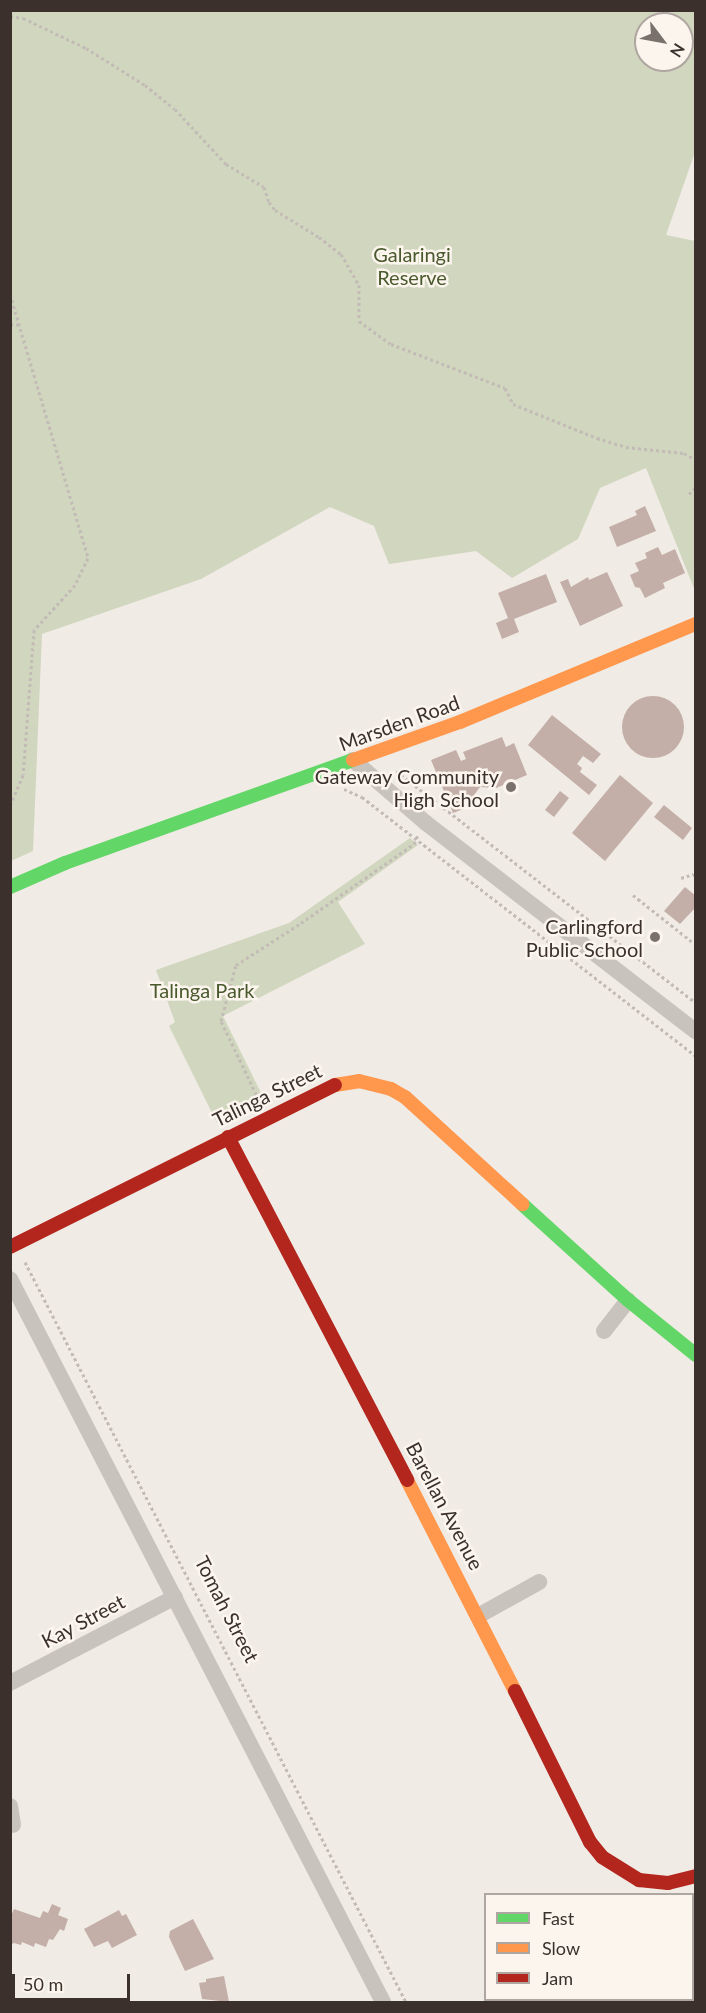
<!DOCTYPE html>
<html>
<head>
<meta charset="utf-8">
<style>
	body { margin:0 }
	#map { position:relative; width:706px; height:2013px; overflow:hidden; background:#f0ebe5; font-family:Lato,sans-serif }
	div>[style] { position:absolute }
	.green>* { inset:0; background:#d1d6bf }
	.building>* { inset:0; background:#c3afa7 }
	.round { border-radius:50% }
	.path>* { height:3px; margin-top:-1.5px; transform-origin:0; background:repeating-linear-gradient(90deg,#c2bbb6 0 3px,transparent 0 6px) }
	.street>* { height:16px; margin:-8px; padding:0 8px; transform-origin:8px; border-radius:8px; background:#c9c3be }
	.fast>* { height:14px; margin:-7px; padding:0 7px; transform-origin:7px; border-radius:7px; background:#63d668 }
	.slow>* { height:14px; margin:-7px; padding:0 7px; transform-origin:7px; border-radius:7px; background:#ff974d }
	.jam>* { height:14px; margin:-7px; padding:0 7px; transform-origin:7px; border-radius:7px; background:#b3261e }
	.dots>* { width:16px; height:16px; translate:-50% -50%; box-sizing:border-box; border:3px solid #fbf5ee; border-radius:50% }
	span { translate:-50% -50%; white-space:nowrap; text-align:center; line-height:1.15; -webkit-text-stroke:5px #fbf5ee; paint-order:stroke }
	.park-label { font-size:20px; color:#4a5a2e }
	.street-label { font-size:20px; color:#3b302b }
	.poi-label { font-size:20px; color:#3b302b }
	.right { translate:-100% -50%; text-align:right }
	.frame { position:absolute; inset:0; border:12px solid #3b302b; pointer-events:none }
	.legend { position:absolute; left:484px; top:1893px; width:210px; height:108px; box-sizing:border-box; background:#fbf5ee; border:2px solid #aea6a0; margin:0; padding:8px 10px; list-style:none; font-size:18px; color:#3b302b }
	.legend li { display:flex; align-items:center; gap:12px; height:30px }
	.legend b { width:30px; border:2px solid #aea6a0 }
	.north { position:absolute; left:634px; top:12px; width:60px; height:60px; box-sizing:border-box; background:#fbf5ee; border:2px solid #aea6a0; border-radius:50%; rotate:122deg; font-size:16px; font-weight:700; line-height:24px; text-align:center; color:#3b302b }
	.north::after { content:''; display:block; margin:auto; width:21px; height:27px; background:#7a716c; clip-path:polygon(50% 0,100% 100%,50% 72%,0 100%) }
	.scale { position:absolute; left:12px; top:1974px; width:118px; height:27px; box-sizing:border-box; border:3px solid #3b302b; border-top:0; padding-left:8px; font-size:18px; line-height:21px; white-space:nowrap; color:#3b302b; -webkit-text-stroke:4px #fbf5ee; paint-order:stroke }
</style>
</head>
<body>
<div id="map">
	<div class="green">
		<i style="clip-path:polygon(evenodd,10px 11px,695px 11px,695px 152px,666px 235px,695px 241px,695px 591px,646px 468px,600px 488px,578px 539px,512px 578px,476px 551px,389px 564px,374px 526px,330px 507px,201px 579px,42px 634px,33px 851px,11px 861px,10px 11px,646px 24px,682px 24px,682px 60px,646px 60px,646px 24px)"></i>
		<i style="clip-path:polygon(410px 838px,418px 845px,338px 902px,365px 944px,223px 1016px,264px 1099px,217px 1123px,169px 1026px,175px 1022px,156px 970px,289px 923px)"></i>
	</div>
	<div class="building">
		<i style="clip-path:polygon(645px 506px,656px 531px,617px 547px,609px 527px,637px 515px,635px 511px)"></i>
		<i style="clip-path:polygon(658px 547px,662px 555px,675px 549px,685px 573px,663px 583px,665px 588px,645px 598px,640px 588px,635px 587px,630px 575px,639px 571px,635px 563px,647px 558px,645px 553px)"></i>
		<i style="clip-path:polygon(607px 572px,623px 606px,580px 626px,560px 582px,568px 579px,571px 587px,588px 577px,589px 580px)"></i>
		<i style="clip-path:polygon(546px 574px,557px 602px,514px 619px,519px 632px,502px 639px,496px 623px,508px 618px,498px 593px)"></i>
		<i class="round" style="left:622px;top:696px;width:62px;height:62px"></i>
		<i style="clip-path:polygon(552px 715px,601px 754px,593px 763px,583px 756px,577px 764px,582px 768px,580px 772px,597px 785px,589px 795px,528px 745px)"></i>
		<i style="clip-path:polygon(502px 737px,506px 747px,514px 743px,527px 775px,496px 788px,480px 787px,474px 795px,474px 805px,453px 813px,431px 760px,456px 750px,461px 761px,466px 759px,463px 752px)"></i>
		<i style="clip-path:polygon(620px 775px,653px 803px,605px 861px,572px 833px)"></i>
		<i style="clip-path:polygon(560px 791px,569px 798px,554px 817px,545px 810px)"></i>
		<i style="clip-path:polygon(664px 805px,692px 828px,683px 840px,654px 817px)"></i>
		<i style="clip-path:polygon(685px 887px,696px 896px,696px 907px,680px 924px,664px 911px)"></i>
		<i style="clip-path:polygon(52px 1904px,61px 1908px,58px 1915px,68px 1919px,64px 1931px,60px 1929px,53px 1940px,49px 1939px,46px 1947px,35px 1943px,34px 1947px,22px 1942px,21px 1945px,14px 1943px,10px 1945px,10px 1918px,14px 1909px,40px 1918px,43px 1911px,48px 1913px)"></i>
		<i style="clip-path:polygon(119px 1910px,122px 1916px,126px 1914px,137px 1935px,112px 1948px,108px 1941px,94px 1947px,84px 1929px)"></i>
		<i style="clip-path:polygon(193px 1919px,214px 1959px,185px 1971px,169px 1937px,170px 1931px)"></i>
		<i style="clip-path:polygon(224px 1976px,229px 2002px,202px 1999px,199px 1983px,206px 1982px,206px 1979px)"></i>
	</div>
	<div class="path">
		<i style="left:10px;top:16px;width:13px;rotate:9deg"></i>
		<i style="left:23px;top:18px;width:70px;rotate:25.5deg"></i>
		<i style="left:86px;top:48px;width:70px;rotate:32.1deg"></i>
		<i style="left:145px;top:85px;width:38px;rotate:39deg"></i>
		<i style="left:175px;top:109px;width:75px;rotate:47.2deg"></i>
		<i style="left:226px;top:164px;width:44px;rotate:31.2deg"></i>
		<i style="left:264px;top:187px;width:16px;rotate:72deg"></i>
		<i style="left:269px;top:202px;width:10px;rotate:53deg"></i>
		<i style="left:275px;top:210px;width:52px;rotate:31.5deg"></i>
		<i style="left:319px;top:237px;width:28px;rotate:38deg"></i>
		<i style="left:341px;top:254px;width:36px;rotate:60deg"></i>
		<i style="left:359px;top:285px;width:36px;rotate:90deg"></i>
		<i style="left:359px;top:321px;width:39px;rotate:36deg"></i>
		<i style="left:391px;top:344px;width:122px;rotate:21.1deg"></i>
		<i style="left:505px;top:388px;width:18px;rotate:63deg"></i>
		<i style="left:513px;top:404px;width:91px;rotate:22deg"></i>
		<i style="left:597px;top:438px;width:30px;rotate:17deg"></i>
		<i style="left:626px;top:447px;width:58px;rotate:5.9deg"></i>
		<i style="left:684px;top:453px;width:14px;rotate:30deg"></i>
		<i style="left:10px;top:294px;width:275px;rotate:73.5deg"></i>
		<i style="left:88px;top:558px;width:30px;rotate:116deg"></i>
		<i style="left:75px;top:585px;width:61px;rotate:132.3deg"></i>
		<i style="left:34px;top:630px;width:145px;rotate:94.3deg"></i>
		<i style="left:23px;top:775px;width:34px;rotate:113deg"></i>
		<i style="left:10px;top:324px;width:12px;rotate:5deg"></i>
		<i style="left:689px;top:494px;width:10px;rotate:-45deg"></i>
		<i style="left:396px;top:771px;width:379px;rotate:37.7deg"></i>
		<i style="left:344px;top:789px;width:20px;rotate:24deg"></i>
		<i style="left:362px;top:797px;width:423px;rotate:37.8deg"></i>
		<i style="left:681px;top:878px;width:13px;rotate:-18deg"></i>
		<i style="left:693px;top:874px;width:4px;rotate:34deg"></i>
		<i style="left:633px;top:895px;width:80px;rotate:38.4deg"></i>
		<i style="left:259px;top:1100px;width:88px;rotate:-115.7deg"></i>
		<i style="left:221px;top:1021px;width:58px;rotate:-75deg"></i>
		<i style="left:236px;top:965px;width:77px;rotate:-32.9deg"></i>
		<i style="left:301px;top:923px;width:138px;rotate:-35deg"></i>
		<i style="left:414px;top:844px;width:10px;rotate:-66deg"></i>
		<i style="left:25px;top:1262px;width:832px;rotate:62.76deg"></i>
		<i style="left:677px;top:2002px;width:2px;rotate:-90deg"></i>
	</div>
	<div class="street">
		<i style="left:353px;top:760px;width:96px;rotate:40.8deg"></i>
		<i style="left:426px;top:823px;width:341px;rotate:37.7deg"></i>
		<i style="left:10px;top:1279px;width:814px;rotate:62.71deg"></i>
		<i style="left:604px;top:1331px;width:39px;rotate:-52deg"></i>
		<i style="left:478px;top:1616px;width:70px;rotate:-29.1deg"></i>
		<i style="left:10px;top:1683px;width:186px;rotate:-27.5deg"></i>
		<i style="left:10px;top:1806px;width:19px;rotate:81deg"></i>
		<i style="left:692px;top:1955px;width:10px;rotate:-66deg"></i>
	</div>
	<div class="fast">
		<i style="left:10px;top:887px;width:60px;rotate:-23.6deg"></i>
		<i style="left:65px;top:863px;width:306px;rotate:-19.7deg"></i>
		<i style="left:522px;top:1204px;width:143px;rotate:42.2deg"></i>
		<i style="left:628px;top:1300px;width:87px;rotate:39deg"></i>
	</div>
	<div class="slow">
		<i style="left:353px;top:760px;width:114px;rotate:-19.6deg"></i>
		<i style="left:460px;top:722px;width:256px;rotate:-22.6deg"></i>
		<i style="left:335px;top:1085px;width:24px;rotate:-9deg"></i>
		<i style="left:359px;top:1081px;width:33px;rotate:14deg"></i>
		<i style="left:391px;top:1089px;width:16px;rotate:30deg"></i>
		<i style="left:405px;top:1097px;width:159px;rotate:42.4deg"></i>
		<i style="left:407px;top:1480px;width:237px;rotate:62.9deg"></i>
	</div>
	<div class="jam">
		<i style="left:228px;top:1137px;width:387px;rotate:62.4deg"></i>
		<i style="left:10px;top:1247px;width:363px;rotate:-26.5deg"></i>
		<i style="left:515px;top:1691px;width:169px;rotate:63.6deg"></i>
		<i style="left:590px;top:1842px;width:19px;rotate:51deg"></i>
		<i style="left:602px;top:1857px;width:44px;rotate:31.9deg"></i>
		<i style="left:639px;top:1880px;width:29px;rotate:6deg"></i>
		<i style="left:668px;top:1883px;width:29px;rotate:-14deg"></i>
	</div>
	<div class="dots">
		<i style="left:511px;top:787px;background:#7a716c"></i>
		<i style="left:655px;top:937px;background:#7a716c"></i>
	</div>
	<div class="park-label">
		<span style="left:412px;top:266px">Galaringi<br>Reserve</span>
		<span style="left:202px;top:990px">Talinga Park</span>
	</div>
	<div class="street-label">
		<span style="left:399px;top:723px;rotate:-20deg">Marsden Road</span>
		<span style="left:267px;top:1095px;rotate:-26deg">Talinga Street</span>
		<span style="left:445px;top:1506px;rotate:62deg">Barellan Avenue</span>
		<span style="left:227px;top:1609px;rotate:63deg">Tomah Street</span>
		<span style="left:83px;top:1621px;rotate:-28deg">Kay Street</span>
	</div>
	<div class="poi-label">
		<span class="right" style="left:499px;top:788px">Gateway Community<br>High School</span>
		<span class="right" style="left:643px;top:938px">Carlingford<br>Public School</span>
	</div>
	<div class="frame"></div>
	<ul class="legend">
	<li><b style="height:8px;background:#63d668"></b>Fast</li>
	<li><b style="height:8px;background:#ff974d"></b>Slow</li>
	<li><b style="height:8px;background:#b3261e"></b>Jam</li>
	</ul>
	<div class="north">N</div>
	<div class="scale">50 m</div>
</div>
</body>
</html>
